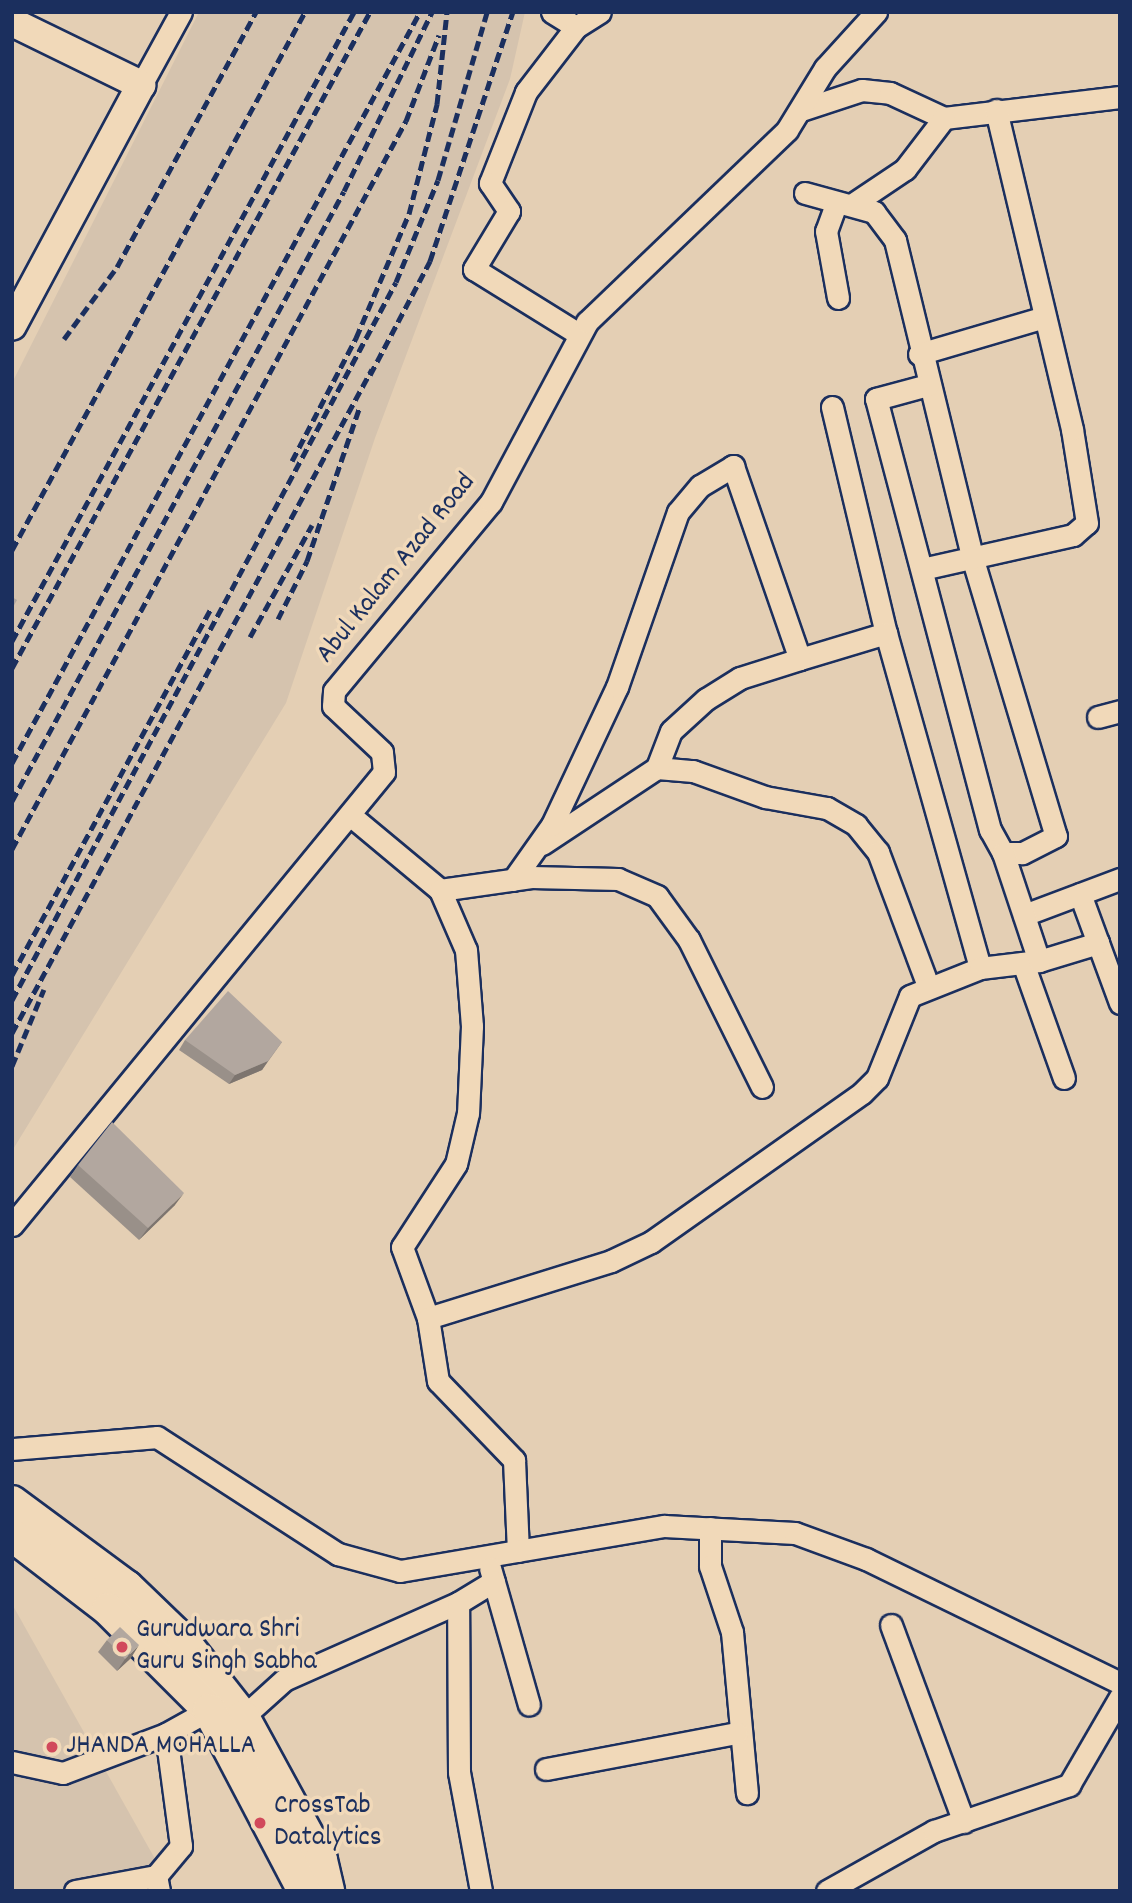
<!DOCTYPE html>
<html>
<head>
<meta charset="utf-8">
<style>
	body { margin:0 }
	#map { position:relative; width:1132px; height:1903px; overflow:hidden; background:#e4cfb4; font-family:Dekko,sans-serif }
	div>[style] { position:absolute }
	.built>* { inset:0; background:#d5c3ae }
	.roads { filter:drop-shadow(2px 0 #1b2f5e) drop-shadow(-2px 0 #1b2f5e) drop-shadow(0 2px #1b2f5e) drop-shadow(0 -2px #1b2f5e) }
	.street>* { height:21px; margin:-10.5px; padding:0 10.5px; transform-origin:10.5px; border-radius:10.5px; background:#f1d9b9 }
	.secondary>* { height:28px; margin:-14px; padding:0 14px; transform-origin:14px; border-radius:14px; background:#f1d9b9 }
	.primary>* { height:32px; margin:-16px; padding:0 16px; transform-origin:16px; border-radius:16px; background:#f1d9b9 }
	.rail>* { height:5px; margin-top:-2.5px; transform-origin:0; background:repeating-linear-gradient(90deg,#1b2f5e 0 10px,transparent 0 15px) }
	.wall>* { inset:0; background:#999089 }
	.shaded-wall>* { inset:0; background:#7d756f }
	.building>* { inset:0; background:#b2a79f }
	.dots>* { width:19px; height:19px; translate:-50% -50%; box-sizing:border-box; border:4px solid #f1d9b9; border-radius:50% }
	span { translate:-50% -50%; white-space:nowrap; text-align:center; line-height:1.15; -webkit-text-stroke:7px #f1d9b9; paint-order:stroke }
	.street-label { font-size:28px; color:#1b2f5e }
	.poi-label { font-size:28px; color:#1b2f5e }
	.left { translate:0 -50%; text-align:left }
	.frame { position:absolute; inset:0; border:14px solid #1b2f5e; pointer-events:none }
</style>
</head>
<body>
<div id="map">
	<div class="built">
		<i style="clip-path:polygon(199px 12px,525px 12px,510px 79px,375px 438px,286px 703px,12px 1151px,12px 383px)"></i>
		<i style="clip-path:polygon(12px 1604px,173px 1891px,12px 1891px)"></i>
	</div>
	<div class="roads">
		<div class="street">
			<i style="left:552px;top:12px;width:28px;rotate:32deg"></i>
			<i style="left:576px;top:27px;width:82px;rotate:127.6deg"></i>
			<i style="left:526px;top:92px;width:98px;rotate:111.6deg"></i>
			<i style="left:490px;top:183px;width:34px;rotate:56deg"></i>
			<i style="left:509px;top:211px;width:68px;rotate:121.1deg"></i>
			<i style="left:474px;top:269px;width:123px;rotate:31.8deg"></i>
			<i style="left:576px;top:27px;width:28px;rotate:-32deg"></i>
			<i style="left:141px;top:85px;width:83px;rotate:-61.3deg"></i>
			<i style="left:801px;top:110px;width:64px;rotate:-18.2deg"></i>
			<i style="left:862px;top:90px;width:28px;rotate:6deg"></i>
			<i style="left:890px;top:93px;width:60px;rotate:24.8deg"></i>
			<i style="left:944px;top:118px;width:177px;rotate:-6.8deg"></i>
			<i style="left:805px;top:193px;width:72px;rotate:15.4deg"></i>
			<i style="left:874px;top:212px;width:35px;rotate:53deg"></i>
			<i style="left:895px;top:240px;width:329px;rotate:76.3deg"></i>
			<i style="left:973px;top:560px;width:288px;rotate:73.3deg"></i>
			<i style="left:1056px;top:836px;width:38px;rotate:153deg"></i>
			<i style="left:1022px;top:853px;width:19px;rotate:180deg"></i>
			<i style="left:1003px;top:853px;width:26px;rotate:-119deg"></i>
			<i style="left:990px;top:830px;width:446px;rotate:-104.8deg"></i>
			<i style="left:876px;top:399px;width:54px;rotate:-15.1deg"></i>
			<i style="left:836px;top:204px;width:29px;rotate:110deg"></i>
			<i style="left:826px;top:231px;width:68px;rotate:79.8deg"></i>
			<i style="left:853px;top:204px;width:63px;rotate:-33.9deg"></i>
			<i style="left:905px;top:169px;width:64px;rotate:-52.6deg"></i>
			<i style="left:919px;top:354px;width:131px;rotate:-16.4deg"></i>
			<i style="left:832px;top:407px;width:232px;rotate:76.6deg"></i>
			<i style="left:886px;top:633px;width:348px;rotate:74.3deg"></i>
			<i style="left:922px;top:569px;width:155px;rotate:-12.7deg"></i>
			<i style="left:1073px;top:535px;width:18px;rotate:-41deg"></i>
			<i style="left:1087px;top:523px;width:95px;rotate:-99.1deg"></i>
			<i style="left:1072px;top:429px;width:328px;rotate:-103.4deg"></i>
			<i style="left:800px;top:659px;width:90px;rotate:-16.8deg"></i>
			<i style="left:1098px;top:717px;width:23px;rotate:-15deg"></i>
			<i style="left:350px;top:815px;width:117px;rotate:39.8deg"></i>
			<i style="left:440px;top:890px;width:65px;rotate:66.6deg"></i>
			<i style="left:466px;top:950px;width:76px;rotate:85.5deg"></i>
			<i style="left:472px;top:1026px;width:87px;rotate:92.6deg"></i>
			<i style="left:468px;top:1113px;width:52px;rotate:103.2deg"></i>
			<i style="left:456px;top:1164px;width:99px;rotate:123deg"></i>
			<i style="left:402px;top:1247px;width:76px;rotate:69.9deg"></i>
			<i style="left:428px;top:1318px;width:64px;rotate:81deg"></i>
			<i style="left:438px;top:1381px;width:110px;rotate:46.1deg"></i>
			<i style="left:514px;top:1460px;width:91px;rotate:87.5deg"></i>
			<i style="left:542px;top:844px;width:138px;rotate:-33.5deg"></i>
			<i style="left:657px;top:768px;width:36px;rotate:5deg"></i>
			<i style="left:693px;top:771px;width:77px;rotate:19.9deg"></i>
			<i style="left:765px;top:797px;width:63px;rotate:10.1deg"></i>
			<i style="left:827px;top:808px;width:34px;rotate:30deg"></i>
			<i style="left:856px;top:825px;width:35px;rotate:51deg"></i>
			<i style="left:878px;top:852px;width:143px;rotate:69.5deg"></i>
			<i style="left:513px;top:880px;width:67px;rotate:-54.7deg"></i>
			<i style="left:552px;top:825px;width:153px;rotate:-64.8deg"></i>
			<i style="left:617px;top:687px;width:185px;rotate:-70.8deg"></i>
			<i style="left:678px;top:512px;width:34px;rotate:-50deg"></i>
			<i style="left:700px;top:486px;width:39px;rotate:-31deg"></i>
			<i style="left:733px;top:466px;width:204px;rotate:70.9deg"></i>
			<i style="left:800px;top:659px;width:63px;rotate:162.4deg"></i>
			<i style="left:740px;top:678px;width:40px;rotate:148deg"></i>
			<i style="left:706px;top:699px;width:47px;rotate:137.6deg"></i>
			<i style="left:671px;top:731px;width:40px;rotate:111deg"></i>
			<i style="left:440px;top:890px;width:92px;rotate:-8.1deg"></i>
			<i style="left:531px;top:877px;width:87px;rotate:1.3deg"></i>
			<i style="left:618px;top:879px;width:43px;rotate:23.6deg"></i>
			<i style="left:657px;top:896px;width:54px;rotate:54deg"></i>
			<i style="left:689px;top:940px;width:164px;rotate:63.6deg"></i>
			<i style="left:1080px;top:894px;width:116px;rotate:69.8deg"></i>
			<i style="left:1024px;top:915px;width:103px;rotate:-20.6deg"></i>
			<i style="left:1039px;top:961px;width:62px;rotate:-17deg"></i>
			<i style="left:1023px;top:963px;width:122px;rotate:70.4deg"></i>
			<i style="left:12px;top:1225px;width:586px;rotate:-50.61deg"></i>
			<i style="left:384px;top:772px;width:20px;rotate:-96deg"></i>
			<i style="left:382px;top:752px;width:67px;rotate:-136.8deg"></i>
			<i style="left:333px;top:706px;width:15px;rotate:-86deg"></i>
			<i style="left:334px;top:691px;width:246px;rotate:-50.3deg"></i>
			<i style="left:491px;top:502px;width:204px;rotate:-61.9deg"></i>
			<i style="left:587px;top:322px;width:277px;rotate:-43.8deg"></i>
			<i style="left:787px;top:130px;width:73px;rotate:-58.5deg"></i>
			<i style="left:825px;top:68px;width:76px;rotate:-47.7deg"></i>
			<i style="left:428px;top:1318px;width:192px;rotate:-17.3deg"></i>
			<i style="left:611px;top:1261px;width:44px;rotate:-25.4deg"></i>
			<i style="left:651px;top:1242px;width:258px;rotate:-35.2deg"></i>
			<i style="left:862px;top:1093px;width:21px;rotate:-45deg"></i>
			<i style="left:877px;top:1078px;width:88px;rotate:-68.1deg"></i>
			<i style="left:910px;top:996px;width:75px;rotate:-21.8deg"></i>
			<i style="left:980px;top:968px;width:59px;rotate:-6.8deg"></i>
			<i style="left:1039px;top:961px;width:114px;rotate:-108.4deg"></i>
			<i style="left:12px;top:1449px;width:145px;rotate:-4.7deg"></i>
			<i style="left:157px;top:1437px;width:216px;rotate:32.9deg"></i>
			<i style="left:338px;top:1554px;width:64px;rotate:15.3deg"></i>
			<i style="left:400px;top:1571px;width:268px;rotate:-9.7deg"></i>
			<i style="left:664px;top:1526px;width:131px;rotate:3.1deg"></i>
			<i style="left:795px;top:1533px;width:76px;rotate:20.1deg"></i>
			<i style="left:866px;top:1559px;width:283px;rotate:26deg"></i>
			<i style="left:710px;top:1528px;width:38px;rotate:90deg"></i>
			<i style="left:710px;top:1566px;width:70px;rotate:71.6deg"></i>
			<i style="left:732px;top:1632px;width:162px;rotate:84.7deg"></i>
			<i style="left:490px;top:1568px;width:142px;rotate:74.1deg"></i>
			<i style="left:891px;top:1625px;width:210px;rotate:69.7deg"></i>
			<i style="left:243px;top:1717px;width:55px;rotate:-42.1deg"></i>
			<i style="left:284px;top:1680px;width:190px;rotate:-23.9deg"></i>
			<i style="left:12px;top:1762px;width:52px;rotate:12.2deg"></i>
			<i style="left:63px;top:1773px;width:110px;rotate:-20.7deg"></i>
			<i style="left:546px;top:1769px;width:194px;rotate:-10.7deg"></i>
			<i style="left:75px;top:1891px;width:82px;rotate:-10.5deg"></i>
			<i style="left:159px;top:1891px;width:15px;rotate:-101deg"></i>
			<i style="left:156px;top:1876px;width:39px;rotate:-50deg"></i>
			<i style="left:181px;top:1846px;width:113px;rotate:-97.6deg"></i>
			<i style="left:166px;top:1734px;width:49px;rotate:-29.2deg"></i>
			<i style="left:481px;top:1891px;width:121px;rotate:-100.5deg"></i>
			<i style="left:459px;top:1772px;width:169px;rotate:-90.3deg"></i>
			<i style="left:458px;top:1603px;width:42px;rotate:-31.4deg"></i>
			<i style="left:827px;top:1891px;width:123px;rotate:-29.3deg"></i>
			<i style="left:934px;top:1831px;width:143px;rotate:-18.8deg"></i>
			<i style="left:1069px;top:1785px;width:102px;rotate:-59.9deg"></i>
		</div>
		<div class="secondary">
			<i style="left:12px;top:22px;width:144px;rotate:26deg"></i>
			<i style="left:141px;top:85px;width:273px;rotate:118.2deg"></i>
		</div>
		<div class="primary">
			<i style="left:12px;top:1502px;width:143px;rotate:36.5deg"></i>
			<i style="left:127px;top:1587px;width:79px;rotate:44deg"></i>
			<i style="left:184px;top:1642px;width:95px;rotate:51.8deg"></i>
			<i style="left:243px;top:1717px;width:163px;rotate:61.4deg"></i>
			<i style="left:321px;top:1860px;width:32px;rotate:77deg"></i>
			<i style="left:12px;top:1535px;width:121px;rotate:37.6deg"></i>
			<i style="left:108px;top:1609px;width:143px;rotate:45deg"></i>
			<i style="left:209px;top:1710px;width:204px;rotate:62.3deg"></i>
		</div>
	</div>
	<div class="rail">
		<i style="left:64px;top:339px;width:89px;rotate:-53.6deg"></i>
		<i style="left:117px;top:267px;width:290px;rotate:-61.4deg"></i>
		<i style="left:370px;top:375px;width:129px;rotate:-62.2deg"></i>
		<i style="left:430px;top:261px;width:262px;rotate:-71.6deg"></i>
		<i style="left:292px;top:461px;width:139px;rotate:-62.5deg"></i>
		<i style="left:356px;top:338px;width:135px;rotate:-66.9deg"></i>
		<i style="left:409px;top:214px;width:114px;rotate:-75.7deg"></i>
		<i style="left:437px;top:104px;width:93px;rotate:-83.8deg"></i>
		<i style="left:12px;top:550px;width:613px;rotate:-61.43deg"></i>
		<i style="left:278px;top:619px;width:65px;rotate:-63.4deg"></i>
		<i style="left:307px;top:561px;width:161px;rotate:-71.1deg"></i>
		<i style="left:250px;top:637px;width:128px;rotate:-61deg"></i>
		<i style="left:12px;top:641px;width:716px;rotate:-61.47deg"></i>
		<i style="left:12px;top:668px;width:747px;rotate:-61.38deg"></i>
		<i style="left:12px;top:763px;width:855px;rotate:-61.49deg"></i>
		<i style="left:12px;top:801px;width:694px;rotate:-61.44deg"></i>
		<i style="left:344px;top:191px;width:199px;rotate:-63.8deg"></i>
		<i style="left:12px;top:849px;width:828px;rotate:-61.58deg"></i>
		<i style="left:406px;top:121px;width:92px;rotate:-69deg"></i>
		<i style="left:12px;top:975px;width:417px;rotate:-61.5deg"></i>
		<i style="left:12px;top:1000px;width:814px;rotate:-61.86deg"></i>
		<i style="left:396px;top:282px;width:110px;rotate:-67.6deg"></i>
		<i style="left:438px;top:180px;width:175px;rotate:-73.7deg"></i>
		<i style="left:12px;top:1033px;width:755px;rotate:-61.53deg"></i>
		<i style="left:12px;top:1066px;width:83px;rotate:-67.4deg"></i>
	</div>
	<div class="wall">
		<i style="clip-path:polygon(185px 1040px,282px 1042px,262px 1070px,229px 1084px,179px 1050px)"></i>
		<i style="clip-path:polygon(78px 1165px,175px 1205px,139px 1240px,70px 1177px)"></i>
		<i style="clip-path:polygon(107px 1640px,131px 1658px,117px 1671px,98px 1652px)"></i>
	</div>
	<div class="shaded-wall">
		<i style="clip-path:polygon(268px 1061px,262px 1070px,229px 1084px,235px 1075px)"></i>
		<i style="clip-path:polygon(184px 1193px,175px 1205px,139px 1240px,148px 1228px)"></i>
		<i style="clip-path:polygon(139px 1645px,131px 1658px,117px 1671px,125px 1659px)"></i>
	</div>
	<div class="building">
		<i style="clip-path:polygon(12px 597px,17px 600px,12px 609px)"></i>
		<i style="clip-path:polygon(228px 991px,282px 1042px,268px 1061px,235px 1075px,185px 1040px)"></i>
		<i style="clip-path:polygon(112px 1122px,184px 1193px,148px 1228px,78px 1165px)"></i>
		<i style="clip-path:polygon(120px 1627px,139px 1645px,125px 1659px,107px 1640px)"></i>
	</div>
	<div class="dots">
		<i style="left:122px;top:1647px;background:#d1495b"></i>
		<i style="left:52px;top:1747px;background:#d1495b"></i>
		<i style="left:260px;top:1823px;background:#d1495b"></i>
	</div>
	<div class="street-label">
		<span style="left:397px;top:569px;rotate:-51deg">Abul Kalam Azad Road</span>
	</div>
	<div class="poi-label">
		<span class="left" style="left:136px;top:1647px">Gurudwara Shri<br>Guru Singh Sabha</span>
		<span class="left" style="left:66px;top:1747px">JHANDA MOHALLA</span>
		<span class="left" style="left:274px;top:1823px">CrossTab<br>Datalytics</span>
	</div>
	<div class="frame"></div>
</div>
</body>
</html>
